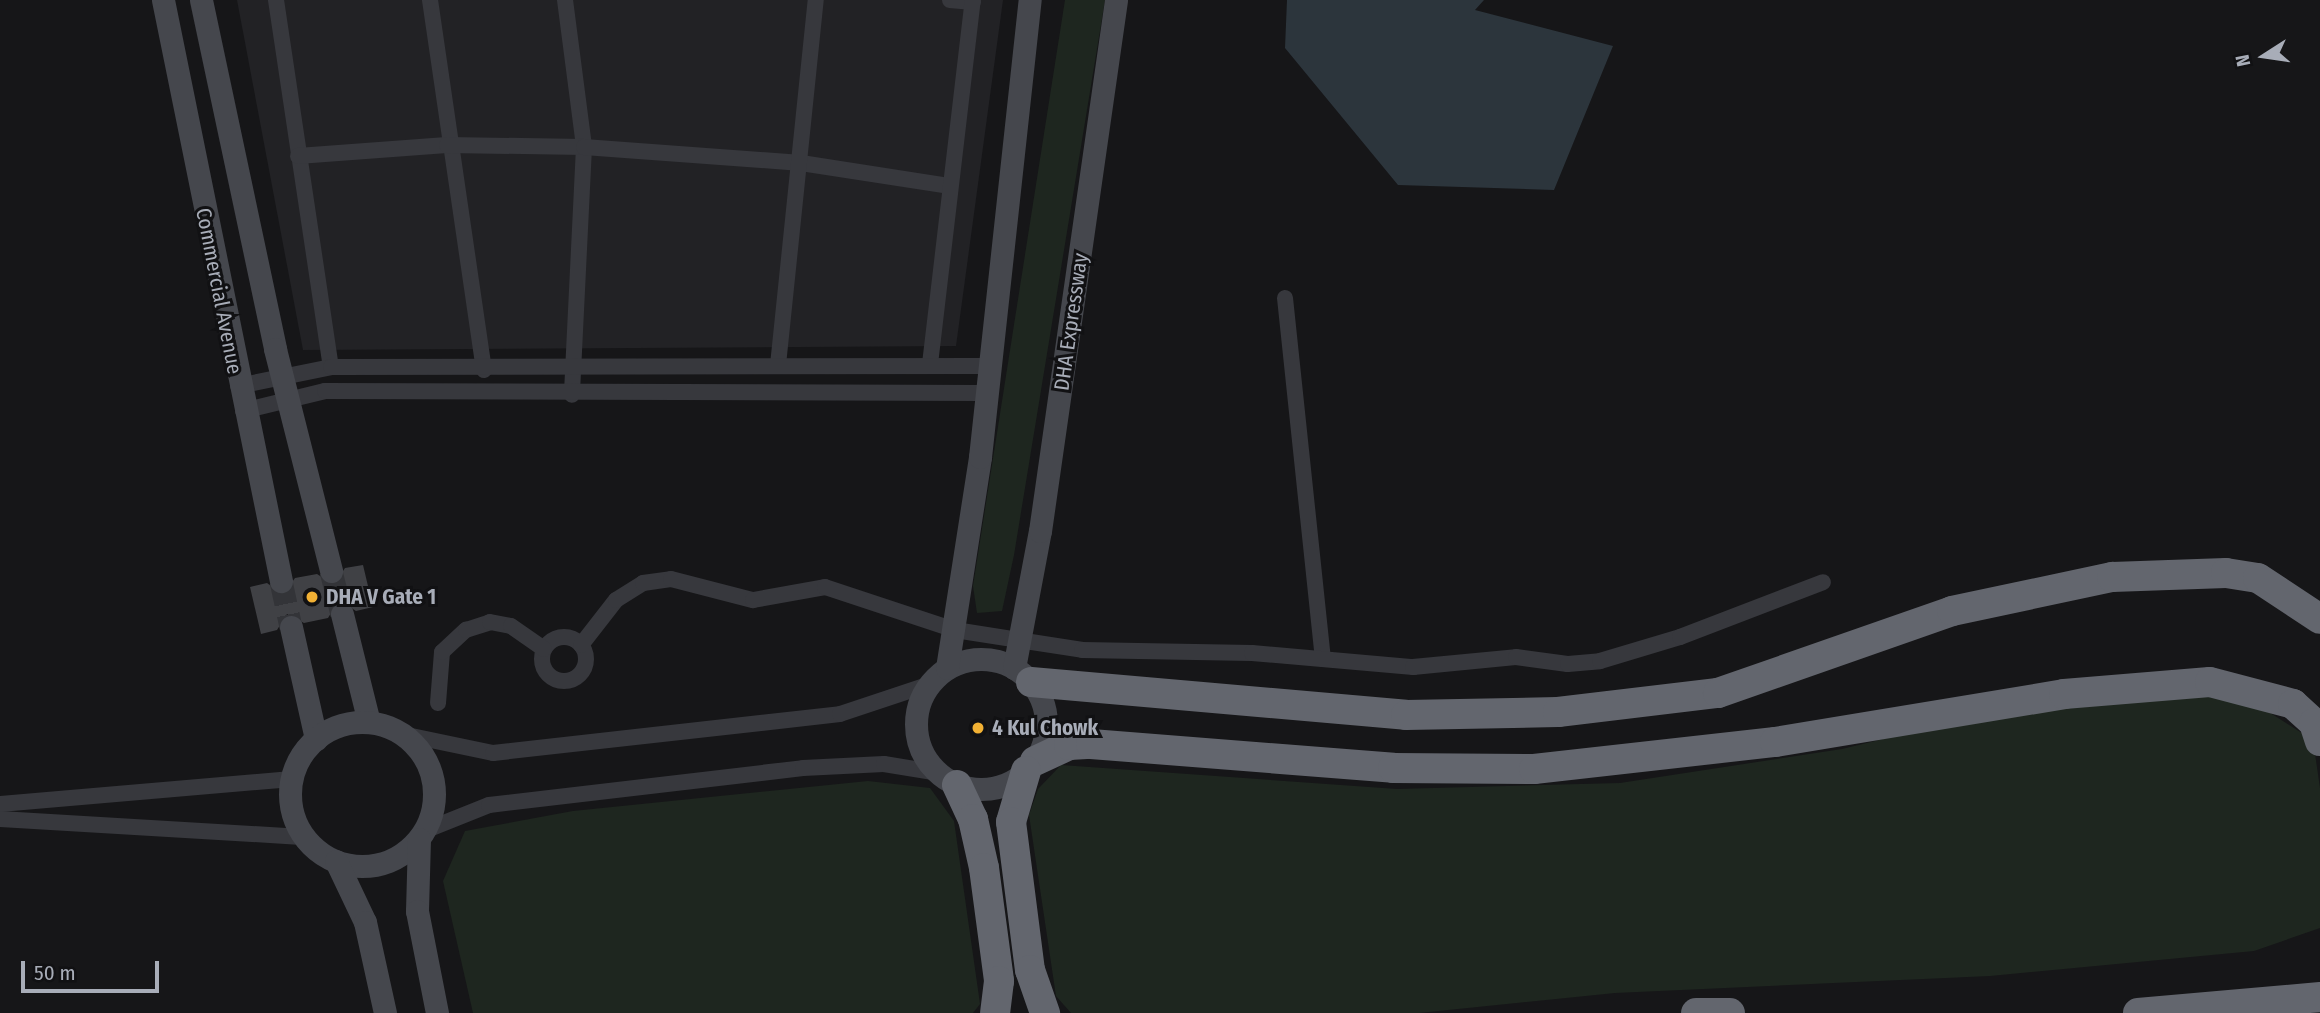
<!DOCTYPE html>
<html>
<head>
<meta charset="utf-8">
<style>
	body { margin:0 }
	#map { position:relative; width:2320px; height:1013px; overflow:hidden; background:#161618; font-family:"Fira Sans Condensed",sans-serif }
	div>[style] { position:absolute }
	.built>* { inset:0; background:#222225 }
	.green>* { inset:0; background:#1e261f }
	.water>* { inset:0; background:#2c353c }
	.building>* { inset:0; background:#404145 }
	.secondary-tunnel>* { height:23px; margin-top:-11.5px; transform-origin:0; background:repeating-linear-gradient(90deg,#333438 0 23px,transparent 0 34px) }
	.street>* { height:16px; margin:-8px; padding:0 8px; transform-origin:8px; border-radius:8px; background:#37383d }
	.street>.ring { margin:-8px; padding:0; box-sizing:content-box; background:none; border:16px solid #37383d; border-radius:50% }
	.secondary>* { height:23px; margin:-11.5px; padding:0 11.5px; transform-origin:11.5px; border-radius:11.5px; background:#45474d }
	.secondary>.ring { margin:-11.5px; padding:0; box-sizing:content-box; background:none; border:23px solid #45474d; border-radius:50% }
	.highway>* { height:30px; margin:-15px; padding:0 15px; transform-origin:15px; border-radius:15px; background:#63666e }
	.dots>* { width:19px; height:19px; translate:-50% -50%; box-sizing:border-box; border:4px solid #111113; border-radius:50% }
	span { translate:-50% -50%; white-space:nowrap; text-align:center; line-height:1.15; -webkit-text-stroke:6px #111113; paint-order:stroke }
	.street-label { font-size:21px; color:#a8adb8 }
	.poi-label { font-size:21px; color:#a8adb8; font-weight:700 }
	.left { translate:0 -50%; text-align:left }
	.north { position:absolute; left:2229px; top:21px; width:70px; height:70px; -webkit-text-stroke:5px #111113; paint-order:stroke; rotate:258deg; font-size:19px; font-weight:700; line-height:28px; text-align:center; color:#a8adb8 }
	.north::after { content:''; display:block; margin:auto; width:24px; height:32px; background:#a8adb8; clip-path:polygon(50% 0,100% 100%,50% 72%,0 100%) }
	.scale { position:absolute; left:21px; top:961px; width:138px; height:32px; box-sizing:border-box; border:4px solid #a8adb8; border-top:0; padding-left:9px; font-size:21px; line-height:24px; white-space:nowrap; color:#a8adb8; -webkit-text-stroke:5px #111113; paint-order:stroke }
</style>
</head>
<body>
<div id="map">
	<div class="built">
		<i style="clip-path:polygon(237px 0,1003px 0,956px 346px,303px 350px)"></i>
	</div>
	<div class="green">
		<i style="clip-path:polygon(1065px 0,1105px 0,1014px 555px,1002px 611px,977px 613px,973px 586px)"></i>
		<i style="clip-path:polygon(2234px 690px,2313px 740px,2320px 788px,2320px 928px,2254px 951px,1990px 976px,1615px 993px,1419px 1013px,1071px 1013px,1056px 996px,1029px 815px,1038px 789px,1061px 765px,1397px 789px,1620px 783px,1842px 749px,1983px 715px)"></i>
		<i style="clip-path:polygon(868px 781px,930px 788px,954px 821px,980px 1004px,973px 1013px,473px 1013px,443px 881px,465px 831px,573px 811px)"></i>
	</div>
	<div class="water">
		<i style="clip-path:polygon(1287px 0,1484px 0,1475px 10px,1613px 46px,1554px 190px,1398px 185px,1285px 48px)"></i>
	</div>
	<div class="building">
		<i style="clip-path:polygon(363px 565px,373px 607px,356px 611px,339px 600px,328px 618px,304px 623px,287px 614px,277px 630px,261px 634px,250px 587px,267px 583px,283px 595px,295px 578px,317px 574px,334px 585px,345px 568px)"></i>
	</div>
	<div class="secondary-tunnel">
		<i style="left:331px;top:571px;width:44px;rotate:75.7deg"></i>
		<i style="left:281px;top:581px;width:47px;rotate:77.7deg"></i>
	</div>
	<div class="street">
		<i style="left:276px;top:0;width:371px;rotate:81.5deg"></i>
		<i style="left:430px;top:0;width:374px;rotate:81.7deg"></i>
		<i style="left:565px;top:0;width:148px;rotate:82.6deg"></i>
		<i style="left:584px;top:147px;width:248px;rotate:92.8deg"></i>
		<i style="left:950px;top:0;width:23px;rotate:5deg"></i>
		<i style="left:298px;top:156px;width:149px;rotate:-4.2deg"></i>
		<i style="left:447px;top:145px;width:137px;rotate:0.8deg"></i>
		<i style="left:584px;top:147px;width:218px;rotate:4.2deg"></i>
		<i style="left:801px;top:163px;width:151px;rotate:8.8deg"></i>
		<i style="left:1285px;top:298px;width:363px;rotate:84deg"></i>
		<i style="left:930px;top:364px;width:367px;rotate:-83.3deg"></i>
		<i style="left:778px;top:365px;width:367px;rotate:-84.1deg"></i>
		<i style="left:238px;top:386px;width:95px;rotate:-11.5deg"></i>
		<i style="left:331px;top:367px;width:655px;rotate:-0.09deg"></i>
		<i style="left:243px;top:411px;width:84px;rotate:-13.7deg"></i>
		<i style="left:325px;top:391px;width:658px;rotate:0.17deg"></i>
		<i class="ring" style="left:542px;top:637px;width:28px;height:28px"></i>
		<i style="left:581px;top:645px;width:57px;rotate:-52.1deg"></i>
		<i style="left:616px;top:600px;width:32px;rotate:-32deg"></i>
		<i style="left:643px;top:583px;width:28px;rotate:-8deg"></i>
		<i style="left:671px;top:579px;width:85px;rotate:14.4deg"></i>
		<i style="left:753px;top:600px;width:73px;rotate:-10.2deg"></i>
		<i style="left:825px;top:587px;width:137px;rotate:18.3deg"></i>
		<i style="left:955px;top:630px;width:129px;rotate:8.9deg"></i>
		<i style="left:1082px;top:650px;width:170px;rotate:1deg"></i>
		<i style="left:1252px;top:653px;width:162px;rotate:5deg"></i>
		<i style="left:1413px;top:667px;width:103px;rotate:-5.5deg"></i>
		<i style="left:1516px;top:657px;width:52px;rotate:7.7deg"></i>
		<i style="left:1568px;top:664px;width:32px;rotate:-5deg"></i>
		<i style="left:1600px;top:661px;width:84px;rotate:-16.7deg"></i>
		<i style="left:1680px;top:637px;width:153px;rotate:-21deg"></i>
		<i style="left:438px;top:703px;width:51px;rotate:-85.5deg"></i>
		<i style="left:442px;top:652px;width:33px;rotate:-43deg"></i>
		<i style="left:466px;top:630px;width:25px;rotate:-18deg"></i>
		<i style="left:490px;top:622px;width:21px;rotate:11deg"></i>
		<i style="left:511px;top:626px;width:40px;rotate:34.9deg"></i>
		<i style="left:402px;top:734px;width:93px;rotate:11.8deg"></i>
		<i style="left:493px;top:753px;width:349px;rotate:-6.4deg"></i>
		<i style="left:840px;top:714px;width:95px;rotate:-18.4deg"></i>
		<i style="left:0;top:804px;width:293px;rotate:-4.9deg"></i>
		<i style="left:0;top:819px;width:306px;rotate:3.4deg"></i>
		<i style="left:424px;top:831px;width:70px;rotate:-21.8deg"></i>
		<i style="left:489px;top:805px;width:316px;rotate:-6.7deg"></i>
		<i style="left:803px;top:768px;width:81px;rotate:-2.8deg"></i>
		<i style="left:884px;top:764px;width:56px;rotate:9.3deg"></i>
	</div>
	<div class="secondary">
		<i style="left:163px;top:0;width:593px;rotate:78.52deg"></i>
		<i style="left:201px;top:0;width:357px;rotate:78deg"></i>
		<i style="left:275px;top:349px;width:229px;rotate:75.8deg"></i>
		<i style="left:342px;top:614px;width:111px;rotate:76deg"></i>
		<i style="left:291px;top:627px;width:115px;rotate:77.4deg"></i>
		<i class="ring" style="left:916px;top:659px;width:107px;height:107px"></i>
		<i style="left:947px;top:668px;width:214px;rotate:-81.1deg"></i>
		<i style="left:980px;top:457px;width:460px;rotate:-83.8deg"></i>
		<i style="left:1014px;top:668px;width:139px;rotate:-79.3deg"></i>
		<i style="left:1040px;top:531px;width:536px;rotate:-81.85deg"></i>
		<i class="ring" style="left:290px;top:722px;width:121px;height:121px"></i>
		<i style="left:419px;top:839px;width:72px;rotate:91.6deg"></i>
		<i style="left:417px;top:911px;width:104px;rotate:78.9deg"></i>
		<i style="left:336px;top:861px;width:68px;rotate:64.6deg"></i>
		<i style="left:365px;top:922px;width:93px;rotate:77.6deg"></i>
	</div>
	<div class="highway">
		<i style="left:1031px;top:682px;width:376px;rotate:5deg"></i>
		<i style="left:1406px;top:715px;width:152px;rotate:-1.1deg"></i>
		<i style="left:1558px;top:712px;width:161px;rotate:-6.8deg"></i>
		<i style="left:1718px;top:693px;width:248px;rotate:-19.3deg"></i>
		<i style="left:1952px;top:611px;width:164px;rotate:-12deg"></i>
		<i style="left:2112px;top:577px;width:114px;rotate:-2deg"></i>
		<i style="left:2226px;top:573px;width:32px;rotate:9deg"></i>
		<i style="left:2258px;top:578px;width:74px;rotate:33.5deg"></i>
		<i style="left:1035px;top:761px;width:38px;rotate:-25deg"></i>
		<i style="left:1069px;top:745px;width:22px;rotate:-3deg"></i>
		<i style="left:1091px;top:744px;width:303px;rotate:4.5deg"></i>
		<i style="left:1393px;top:768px;width:141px;rotate:0.4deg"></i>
		<i style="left:1534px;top:769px;width:243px;rotate:-6.4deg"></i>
		<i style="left:1775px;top:742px;width:293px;rotate:-9.4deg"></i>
		<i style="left:2064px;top:694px;width:146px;rotate:-4.7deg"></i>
		<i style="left:2210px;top:682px;width:86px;rotate:14.8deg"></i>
		<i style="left:2293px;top:704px;width:28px;rotate:42deg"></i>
		<i style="left:2314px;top:723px;width:19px;rotate:72deg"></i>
		<i style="left:1026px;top:771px;width:53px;rotate:106.4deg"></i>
		<i style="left:1011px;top:822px;width:149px;rotate:82.7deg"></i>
		<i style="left:1030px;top:970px;width:46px;rotate:70.8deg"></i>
		<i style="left:957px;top:785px;width:38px;rotate:65deg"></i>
		<i style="left:973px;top:819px;width:50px;rotate:77.3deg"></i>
		<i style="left:984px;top:868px;width:114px;rotate:82.4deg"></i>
		<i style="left:999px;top:981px;width:32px;rotate:97deg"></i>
		<i style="left:1696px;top:1013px;width:34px"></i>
		<i style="left:2138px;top:1013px;width:183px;rotate:-5deg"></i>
	</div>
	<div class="dots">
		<i style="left:312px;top:597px;background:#f2b134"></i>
		<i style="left:978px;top:728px;background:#f2b134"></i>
	</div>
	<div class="street-label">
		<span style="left:219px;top:291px;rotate:79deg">Commercial Avenue</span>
		<span style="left:1071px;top:322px;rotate:-82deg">DHA Expressway</span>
	</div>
	<div class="poi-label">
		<span class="left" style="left:326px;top:597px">DHA V Gate 1</span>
		<span class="left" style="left:992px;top:728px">4 Kul Chowk</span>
	</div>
	<div class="north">N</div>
	<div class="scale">50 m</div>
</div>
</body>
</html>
